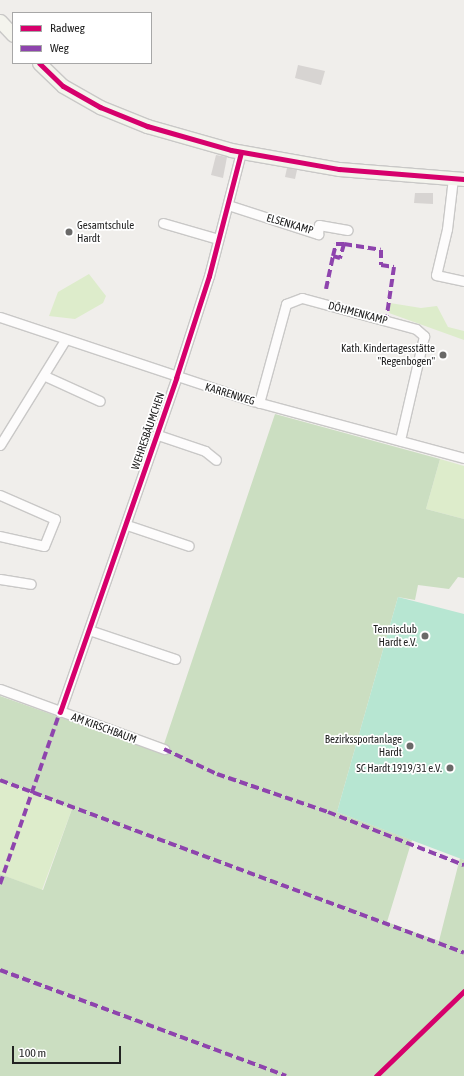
<!DOCTYPE html>
<html>
<head>
<meta charset="utf-8">
<style>
	body { margin:0 }
	#map { position:relative; width:464px; height:1076px; overflow:hidden; background:#f0eeeb; font-family:"Asap Condensed",sans-serif }
	div>[style] { position:absolute }
	.grass>* { inset:0; background:#ddeccb }
	.forest>* { inset:0; background:#cbdec1 }
	.pitch>* { inset:0; background:#b7e6d2 }
	.building>* { inset:0; background:#d7d4d2 }
	.roads { filter:drop-shadow(1px 0 #c9c8c7) drop-shadow(-1px 0 #c9c8c7) drop-shadow(0 1px #c9c8c7) drop-shadow(0 -1px #c9c8c7) }
	.street>* { height:9px; margin:-4.5px; padding:0 4.5px; transform-origin:4.5px; border-radius:4.5px; background:#fdfcfc }
	.secondary>* { height:13px; margin:-6.5px; padding:0 6.5px; transform-origin:6.5px; border-radius:6.5px; background:#f4f4ed }
	.quiet>* { height:4px; margin-top:-2px; transform-origin:0; background:repeating-linear-gradient(90deg,#8e44ad 0 8px,transparent 0 12px) }
	.cycleway>* { height:5px; margin:-2.5px; padding:0 2.5px; transform-origin:2.5px; border-radius:2.5px; background:#d6006c }
	.dots>* { width:11px; height:11px; translate:-50% -50%; box-sizing:border-box; border:2px solid #fff; border-radius:50% }
	span { translate:-50% -50%; white-space:nowrap; text-align:center; line-height:1.15; -webkit-text-stroke:3.5px #fff; paint-order:stroke }
	.street-label { font-size:11px; color:#222 }
	.poi-label { font-size:11px; color:#222 }
	.left { translate:0 -50%; text-align:left }
	.right { translate:-100% -50%; text-align:right }
	.legend { position:absolute; left:12px; top:12px; width:140px; height:52px; box-sizing:border-box; background:#fff; border:1px solid #a7a7a7; margin:0; padding:5px 7px; list-style:none; font-size:12px; color:#222 }
	.legend li { display:flex; align-items:center; gap:8px; height:20px }
	.legend b { width:20px; border:1px solid #a7a7a7 }
	.scale { position:absolute; left:12px; top:1046px; width:109px; height:18px; box-sizing:border-box; border:2px solid #222; border-top:0; padding-left:5px; font-size:12px; line-height:14px; white-space:nowrap; color:#222; -webkit-text-stroke:3px #fff; paint-order:stroke }
</style>
</head>
<body>
<div id="map">
	<div class="grass">
		<i style="clip-path:polygon(89px 274px,106px 296px,103px 303px,75px 319px,49px 316px,58px 292px)"></i>
		<i style="clip-path:polygon(390px 303px,421px 308px,437px 306px,448px 327px,464px 331px,464px 340px,389px 313px)"></i>
		<i style="clip-path:polygon(440px 459px,464px 466px,464px 519px,426px 509px)"></i>
		<i style="clip-path:polygon(0 780px,72px 809px,42px 890px,0 874px)"></i>
	</div>
	<div class="forest">
		<i style="clip-path:polygon(275px 414px,440px 459px,426px 509px,464px 519px,464px 578px,458px 577px,449px 589px,418px 585px,415px 600px,398px 597px,337px 812px,412px 840px,387px 922px,439px 941px,460px 858px,464px 860px,464px 1076px,0 1076px,0 874px,43px 890px,72px 809px,0 780px,0 696px,161px 753px)"></i>
	</div>
	<div class="pitch">
		<i style="clip-path:polygon(398px 597px,464px 614px,464px 860px,337px 812px)"></i>
	</div>
	<div class="building">
		<i style="clip-path:polygon(298px 65px,325px 71px,321px 85px,295px 78px)"></i>
		<i style="clip-path:polygon(216px 155px,227px 157px,223px 178px,211px 175px)"></i>
		<i style="clip-path:polygon(287px 168px,297px 170px,295px 179px,285px 177px)"></i>
		<i style="clip-path:polygon(415px 193px,433px 193px,433px 204px,414px 203px)"></i>
	</div>
	<div class="roads">
		<div class="street">
			<i style="left:453px;top:178px;width:51px;rotate:96.7deg"></i>
			<i style="left:447px;top:229px;width:47px;rotate:103.4deg"></i>
			<i style="left:436px;top:275px;width:29px;rotate:12deg"></i>
			<i style="left:228px;top:205px;width:95px;rotate:17.9deg"></i>
			<i style="left:318px;top:234px;width:9px;rotate:-84deg"></i>
			<i style="left:319px;top:225px;width:29px;rotate:10deg"></i>
			<i style="left:163px;top:223px;width:57px;rotate:16.2deg"></i>
			<i style="left:0;top:317px;width:267px;rotate:18.4deg"></i>
			<i style="left:253px;top:401px;width:219px;rotate:15.1deg"></i>
			<i style="left:45px;top:376px;width:60px;rotate:24.4deg"></i>
			<i style="left:259px;top:403px;width:103px;rotate:-74.7deg"></i>
			<i style="left:286px;top:304px;width:17px;rotate:-21deg"></i>
			<i style="left:302px;top:298px;width:118px;rotate:15.2deg"></i>
			<i style="left:416px;top:329px;width:11px;rotate:41deg"></i>
			<i style="left:424px;top:336px;width:107px;rotate:103deg"></i>
			<i style="left:158px;top:435px;width:50px;rotate:18.8deg"></i>
			<i style="left:205px;top:451px;width:14px;rotate:39deg"></i>
			<i style="left:0;top:445px;width:123px;rotate:-58.2deg"></i>
			<i style="left:0;top:495px;width:60px;rotate:23.6deg"></i>
			<i style="left:55px;top:519px;width:29px;rotate:112deg"></i>
			<i style="left:44px;top:546px;width:45px;rotate:-167.2deg"></i>
			<i style="left:127px;top:525px;width:65px;rotate:18.7deg"></i>
			<i style="left:0;top:579px;width:31px;rotate:9deg"></i>
			<i style="left:89px;top:630px;width:91px;rotate:18.6deg"></i>
			<i style="left:0;top:689px;width:175px;rotate:20.1deg"></i>
			<i style="left:60px;top:712px;width:354px;rotate:-70.8deg"></i>
			<i style="left:176px;top:378px;width:107px;rotate:-72.1deg"></i>
			<i style="left:209px;top:276px;width:128px;rotate:-75.5deg"></i>
		</div>
		<div class="secondary">
			<i style="left:0;top:21px;width:19px;rotate:47deg"></i>
			<i style="left:39px;top:63px;width:33px;rotate:44deg"></i>
			<i style="left:63px;top:86px;width:43px;rotate:29.6deg"></i>
			<i style="left:100px;top:107px;width:51px;rotate:22deg"></i>
			<i style="left:147px;top:126px;width:87px;rotate:15.9deg"></i>
			<i style="left:231px;top:150px;width:110px;rotate:10deg"></i>
			<i style="left:339px;top:169px;width:125px;rotate:4.6deg"></i>
		</div>
	</div>
	<div class="quiet">
		<i style="left:344px;top:244px;width:37px;rotate:9deg"></i>
		<i style="left:381px;top:250px;width:15px;rotate:90deg"></i>
		<i style="left:381px;top:265px;width:13px;rotate:9deg"></i>
		<i style="left:394px;top:267px;width:55px;rotate:98.4deg"></i>
		<i style="left:326px;top:289px;width:34px;rotate:-78deg"></i>
		<i style="left:333px;top:256px;width:12px;rotate:-76deg"></i>
		<i style="left:336px;top:244px;width:8px"></i>
		<i style="left:344px;top:244px;width:15px;rotate:106deg"></i>
		<i style="left:340px;top:258px;width:7px;rotate:-164deg"></i>
		<i style="left:164px;top:749px;width:59px;rotate:25.3deg"></i>
		<i style="left:217px;top:774px;width:117px;rotate:18.9deg"></i>
		<i style="left:328px;top:812px;width:146px;rotate:21.3deg"></i>
		<i style="left:0;top:780px;width:495px;rotate:20.4deg"></i>
		<i style="left:0;top:884px;width:182px;rotate:-70.8deg"></i>
		<i style="left:0;top:970px;width:305px;rotate:20.3deg"></i>
	</div>
	<div class="cycleway">
		<i style="left:39px;top:63px;width:33px;rotate:44deg"></i>
		<i style="left:63px;top:86px;width:43px;rotate:29.6deg"></i>
		<i style="left:100px;top:107px;width:51px;rotate:22deg"></i>
		<i style="left:147px;top:126px;width:87px;rotate:15.9deg"></i>
		<i style="left:231px;top:150px;width:110px;rotate:10deg"></i>
		<i style="left:339px;top:169px;width:125px;rotate:4.6deg"></i>
		<i style="left:60px;top:712px;width:354px;rotate:-70.8deg"></i>
		<i style="left:176px;top:378px;width:107px;rotate:-72.1deg"></i>
		<i style="left:209px;top:276px;width:128px;rotate:-75.5deg"></i>
		<i style="left:376px;top:1076px;width:122px;rotate:-44deg"></i>
	</div>
	<div class="dots">
		<i style="left:69px;top:232px;background:#6a6968"></i>
		<i style="left:443px;top:355px;background:#6a6968"></i>
		<i style="left:425px;top:636px;background:#6a6968"></i>
		<i style="left:410px;top:746px;background:#6a6968"></i>
		<i style="left:450px;top:768px;background:#6a6968"></i>
	</div>
	<div class="street-label">
		<span style="left:290px;top:224px;rotate:16deg">ELSENKAMP</span>
		<span style="left:358px;top:313px;rotate:15deg">DÖHMENKAMP</span>
		<span style="left:230px;top:394px;rotate:17deg">KARRENWEG</span>
		<span style="left:148px;top:431px;rotate:-71deg">WEHRESBÄUMCHEN</span>
		<span style="left:104px;top:728px;rotate:20deg">AM KIRSCHBAUM</span>
	</div>
	<div class="poi-label">
		<span class="left" style="left:77px;top:232px">Gesamtschule<br>Hardt</span>
		<span class="right" style="left:435px;top:355px">Kath. Kindertagesstätte<br>"Regenbogen"</span>
		<span class="right" style="left:417px;top:636px">Tennisclub<br>Hardt e.V.</span>
		<span class="right" style="left:402px;top:746px">Bezirkssportanlage<br>Hardt</span>
		<span class="right" style="left:442px;top:768px">SC Hardt 1919/31 e.V.</span>
	</div>
	<ul class="legend">
	<li><b style="height:5px;background:#d6006c"></b>Radweg</li>
	<li><b style="height:5px;background:#8e44ad"></b>Weg</li>
	</ul>
	<div class="scale">100 m</div>
</div>
</body>
</html>
